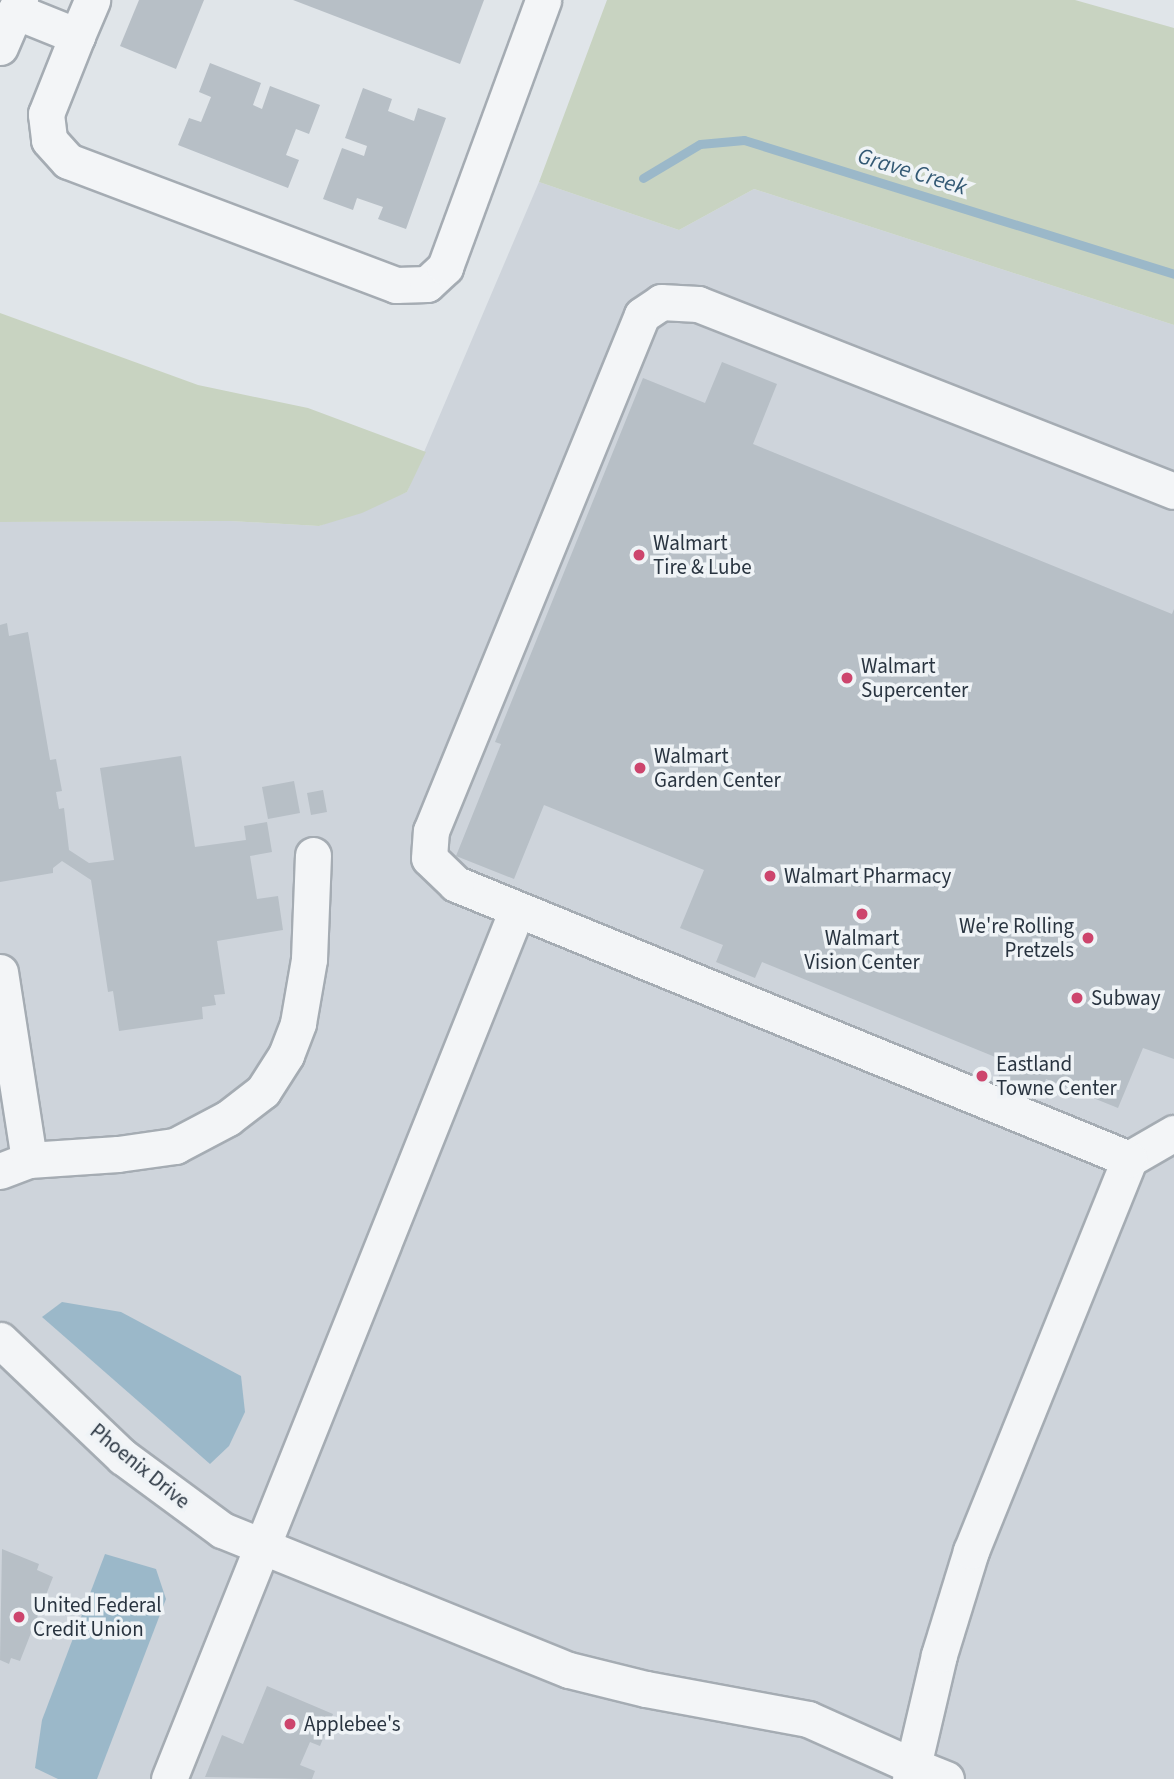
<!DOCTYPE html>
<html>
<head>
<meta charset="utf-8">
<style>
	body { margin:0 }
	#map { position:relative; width:1174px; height:1779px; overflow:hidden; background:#e0e5e9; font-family:"Source Sans 3",sans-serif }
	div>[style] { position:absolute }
	.built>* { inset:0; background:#ced4db }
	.green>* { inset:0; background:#c8d3c1 }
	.water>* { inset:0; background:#9bb8c9 }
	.stream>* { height:9px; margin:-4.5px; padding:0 4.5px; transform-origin:4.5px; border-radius:4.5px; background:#9bb8c9 }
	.building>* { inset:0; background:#b7bfc6 }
	.roads { filter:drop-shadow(2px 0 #a5acb3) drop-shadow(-2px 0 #a5acb3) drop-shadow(0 2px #a5acb3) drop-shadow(0 -2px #a5acb3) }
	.minor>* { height:35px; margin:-17.5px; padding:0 17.5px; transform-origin:17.5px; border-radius:17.5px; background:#f3f5f7 }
	.dots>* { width:19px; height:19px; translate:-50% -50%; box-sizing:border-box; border:4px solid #eff3f6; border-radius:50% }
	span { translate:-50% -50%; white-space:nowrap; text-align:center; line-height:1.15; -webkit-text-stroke:7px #eff3f6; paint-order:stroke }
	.poi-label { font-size:21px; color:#293440 }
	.left { translate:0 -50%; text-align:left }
	.right { translate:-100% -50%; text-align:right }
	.street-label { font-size:21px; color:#293440 }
	.water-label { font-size:23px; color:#335974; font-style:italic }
</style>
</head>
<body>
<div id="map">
	<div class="built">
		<i style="clip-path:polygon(539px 182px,679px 230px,754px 189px,1174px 325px,1174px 1779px,0 1779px,0 522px,230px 521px,319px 526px,407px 492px)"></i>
	</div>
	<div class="green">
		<i style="clip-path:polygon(607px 0,1075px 0,1174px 28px,1174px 325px,754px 189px,679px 230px,539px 182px)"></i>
		<i style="clip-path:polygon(0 313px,198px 385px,308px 408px,426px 452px,407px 492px,362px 513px,319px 526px,230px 521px,0 522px)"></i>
	</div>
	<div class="water">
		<i style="clip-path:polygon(62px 1302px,121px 1312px,241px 1376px,245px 1412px,229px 1446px,210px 1464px,42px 1317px)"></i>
		<i style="clip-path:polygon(105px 1554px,156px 1569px,166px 1599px,97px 1779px,58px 1779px,35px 1768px,42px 1720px)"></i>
	</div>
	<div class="stream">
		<i style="left:643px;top:178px;width:66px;rotate:-30.8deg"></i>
		<i style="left:700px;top:144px;width:44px;rotate:-5.2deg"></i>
		<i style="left:744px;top:140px;width:450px;rotate:17.3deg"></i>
	</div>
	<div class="building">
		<i style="clip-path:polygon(139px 0,204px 0,176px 69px,120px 46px)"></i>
		<i style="clip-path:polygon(293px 0,484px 0,460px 64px)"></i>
		<i style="clip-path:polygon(210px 63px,261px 83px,253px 105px,262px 109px,270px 86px,320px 105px,309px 134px,296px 129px,286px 155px,299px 160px,288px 188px,178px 145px,189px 118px,201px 122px,211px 97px,199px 92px)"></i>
		<i style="clip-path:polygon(363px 88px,392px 99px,388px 111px,414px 121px,418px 108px,446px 118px,406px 229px,378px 219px,383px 207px,357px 198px,353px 210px,323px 199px,342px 148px,364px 156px,367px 146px,345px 138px)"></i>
		<i style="clip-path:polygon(722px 362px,777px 384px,753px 444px,1172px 614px,1174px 609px,1174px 1059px,1143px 1048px,1118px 1108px,1046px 1079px,1040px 1094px,998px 1078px,1005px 1061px,762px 962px,755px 978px,716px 962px,723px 945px,680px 928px,704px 870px,544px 805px,514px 879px,456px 856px,501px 744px,495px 742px,643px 378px,705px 403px)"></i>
		<i style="clip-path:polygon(7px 623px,9px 636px,28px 632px,50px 760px,56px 759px,62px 791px,56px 792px,59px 809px,64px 808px,69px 850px,89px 863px,114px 860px,100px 768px,181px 756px,195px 847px,246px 840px,244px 826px,267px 822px,272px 852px,250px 856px,257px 899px,278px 896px,283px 930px,217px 941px,225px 994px,214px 995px,216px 1005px,202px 1007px,203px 1019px,119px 1031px,113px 991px,108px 992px,91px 880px,62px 861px,53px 868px,53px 873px,0 882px,0 625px)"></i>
		<i style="clip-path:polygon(294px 781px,300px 813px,268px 819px,262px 787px)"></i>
		<i style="clip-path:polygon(323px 790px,327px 812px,311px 815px,307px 793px)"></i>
		<i style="clip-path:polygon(2px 1549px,39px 1564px,37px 1570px,53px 1577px,20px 1661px,11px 1658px,9px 1664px,0 1660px)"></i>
		<i style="clip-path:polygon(267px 1686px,333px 1714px,320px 1746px,310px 1742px,300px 1765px,315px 1771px,312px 1779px,205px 1777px,222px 1735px,243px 1744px)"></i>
	</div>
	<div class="roads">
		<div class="minor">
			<i style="left:15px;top:11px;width:67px;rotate:22deg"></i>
			<i style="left:77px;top:36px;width:84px;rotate:111.7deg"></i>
			<i style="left:46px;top:114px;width:26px;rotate:83deg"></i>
			<i style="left:49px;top:140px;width:28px;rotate:48deg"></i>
			<i style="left:68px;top:161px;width:351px;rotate:20.7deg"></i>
			<i style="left:396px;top:285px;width:31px;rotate:-2deg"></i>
			<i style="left:427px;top:284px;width:25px;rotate:-43deg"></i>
			<i style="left:445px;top:267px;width:284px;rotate:-69.8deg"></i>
			<i style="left:77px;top:36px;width:39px;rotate:-67deg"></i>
			<i style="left:0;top:47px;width:51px;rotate:-66.9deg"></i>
			<i style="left:0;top:972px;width:190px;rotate:81.2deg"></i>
			<i style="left:1129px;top:1159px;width:52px;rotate:-30deg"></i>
			<i style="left:0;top:1171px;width:31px;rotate:-21deg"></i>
			<i style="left:29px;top:1160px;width:89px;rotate:-3.9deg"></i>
			<i style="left:118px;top:1154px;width:58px;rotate:-8deg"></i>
			<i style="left:175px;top:1146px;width:60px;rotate:-27.8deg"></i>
			<i style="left:228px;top:1118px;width:44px;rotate:-37.6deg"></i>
			<i style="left:263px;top:1091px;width:43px;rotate:-57.4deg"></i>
			<i style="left:286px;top:1055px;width:34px;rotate:-69deg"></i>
			<i style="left:298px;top:1023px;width:65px;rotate:-80.2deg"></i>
			<i style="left:309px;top:959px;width:104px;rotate:-87.8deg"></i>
			<i style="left:0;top:1340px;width:170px;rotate:43.6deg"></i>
			<i style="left:123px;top:1457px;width:123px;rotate:36.4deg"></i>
			<i style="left:222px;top:1530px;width:374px;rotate:22deg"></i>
			<i style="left:569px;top:1670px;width:79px;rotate:13.9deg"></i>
			<i style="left:646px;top:1689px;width:165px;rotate:10.5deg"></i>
			<i style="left:808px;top:1719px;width:115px;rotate:24.1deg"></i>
			<i style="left:913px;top:1766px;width:13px;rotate:103deg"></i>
			<i style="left:169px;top:1779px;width:936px;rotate:-68.18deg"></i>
			<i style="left:946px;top:1779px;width:35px;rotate:-158deg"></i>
			<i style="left:913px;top:1766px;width:114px;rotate:-76.8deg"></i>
			<i style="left:939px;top:1655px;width:109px;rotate:-72.9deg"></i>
			<i style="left:971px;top:1551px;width:423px;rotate:-68deg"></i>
			<i style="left:1129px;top:1159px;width:727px;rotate:-157.77deg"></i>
			<i style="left:456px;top:884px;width:37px;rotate:-136deg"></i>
			<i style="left:429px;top:858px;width:27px;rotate:-86deg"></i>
			<i style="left:431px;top:831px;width:557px;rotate:-67.76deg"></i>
			<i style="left:642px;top:315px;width:23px;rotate:-34deg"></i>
			<i style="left:661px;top:302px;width:37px;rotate:3deg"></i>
			<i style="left:698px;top:304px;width:511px;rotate:21.45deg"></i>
		</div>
	</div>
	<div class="dots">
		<i style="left:639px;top:555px;background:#cd456d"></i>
		<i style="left:847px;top:678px;background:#cd456d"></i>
		<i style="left:640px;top:768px;background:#cd456d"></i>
		<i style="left:770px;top:876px;background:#cd456d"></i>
		<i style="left:862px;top:914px;background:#cd456d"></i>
		<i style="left:1088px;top:938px;background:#cd456d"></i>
		<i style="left:1077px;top:998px;background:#cd456d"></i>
		<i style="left:982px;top:1076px;background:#cd456d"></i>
		<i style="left:19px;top:1617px;background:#cd456d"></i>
		<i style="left:290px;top:1724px;background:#cd456d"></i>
	</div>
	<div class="poi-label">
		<span class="left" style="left:653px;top:555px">Walmart<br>Tire &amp; Lube</span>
		<span class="left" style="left:861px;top:678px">Walmart<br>Supercenter</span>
		<span class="left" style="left:654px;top:768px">Walmart<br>Garden Center</span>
		<span class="left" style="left:784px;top:876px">Walmart Pharmacy</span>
		<span class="right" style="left:1074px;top:938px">We're Rolling<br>Pretzels</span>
		<span style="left:862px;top:950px">Walmart<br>Vision Center</span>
		<span class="left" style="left:1091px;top:998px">Subway</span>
		<span class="left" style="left:996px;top:1076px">Eastland<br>Towne Center</span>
		<span class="left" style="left:33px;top:1617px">United Federal<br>Credit Union</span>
		<span class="left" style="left:304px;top:1724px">Applebee's</span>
	</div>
	<div class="street-label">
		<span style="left:140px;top:1466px;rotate:39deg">Phoenix Drive</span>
	</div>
	<div class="water-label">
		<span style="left:912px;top:172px;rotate:17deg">Grave Creek</span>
	</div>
</div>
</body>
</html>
